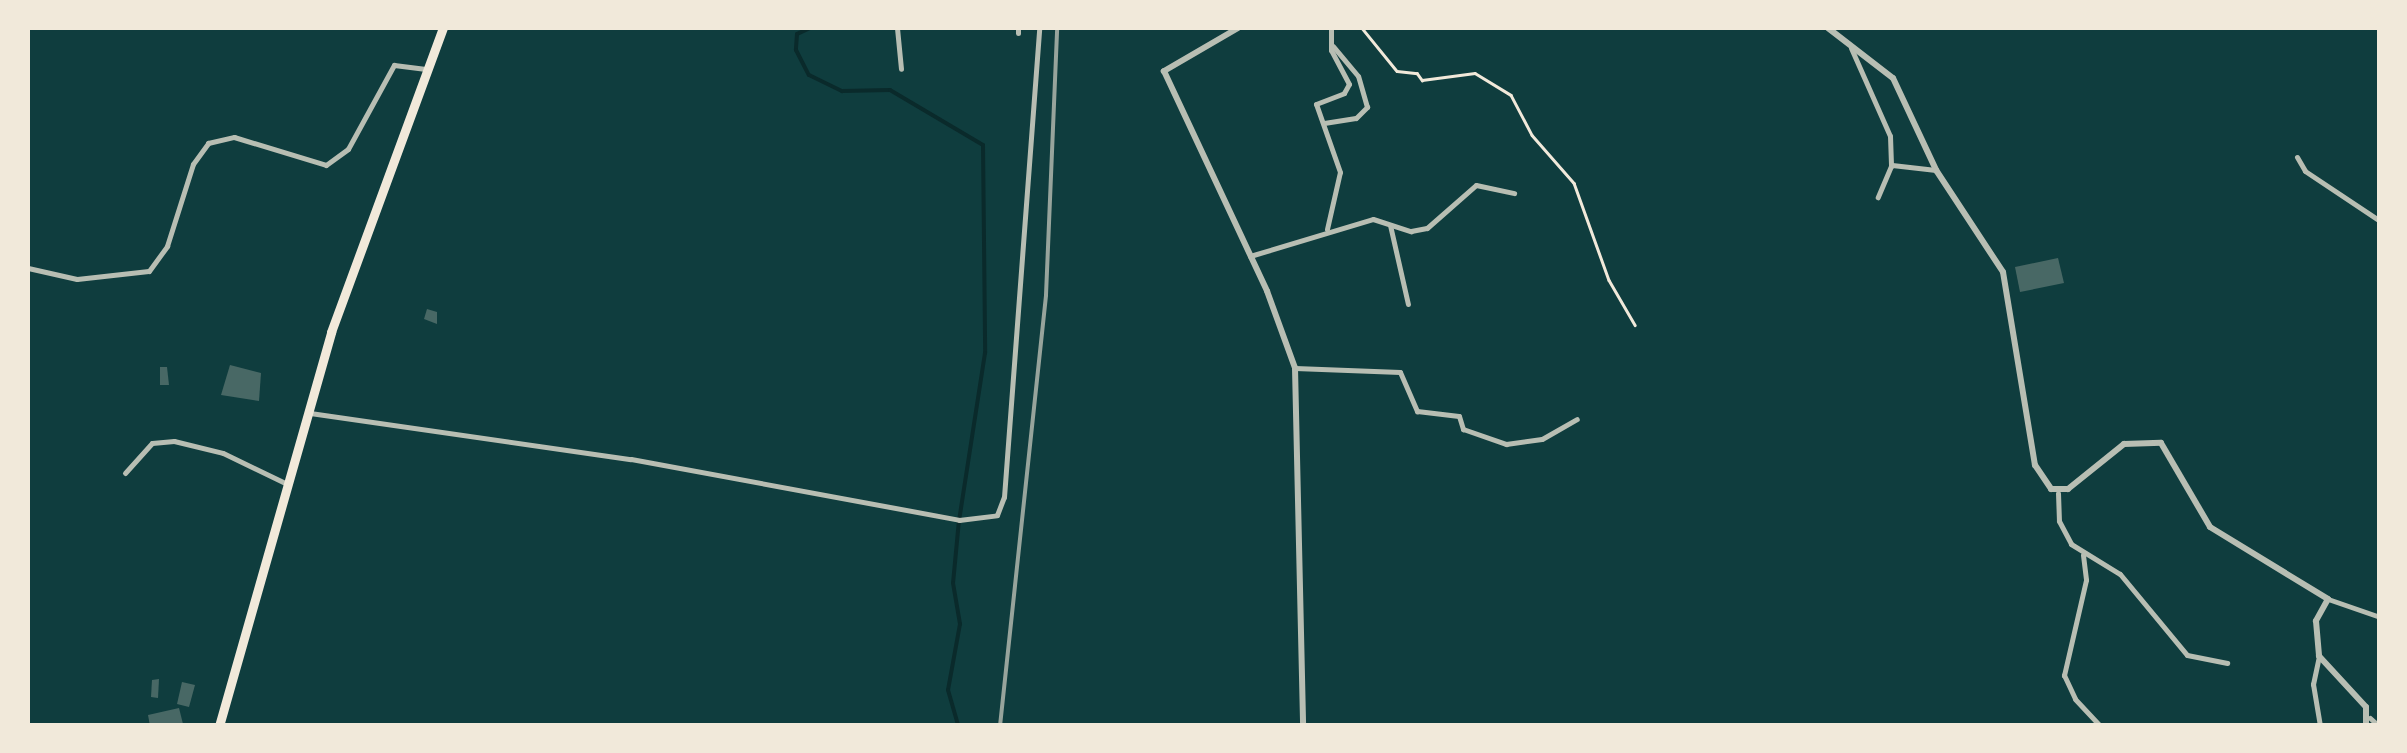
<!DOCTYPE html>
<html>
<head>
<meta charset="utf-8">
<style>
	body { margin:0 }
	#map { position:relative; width:2407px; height:753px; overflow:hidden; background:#0f3d3e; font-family:Arial,sans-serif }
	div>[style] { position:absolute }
	.stream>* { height:4px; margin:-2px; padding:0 2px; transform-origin:2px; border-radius:2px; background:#0a2a2b }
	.building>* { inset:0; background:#486865 }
	.path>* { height:2.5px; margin:-1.25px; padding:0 1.25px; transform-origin:1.25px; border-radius:1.25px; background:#f1e9da }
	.minor>* { height:5px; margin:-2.5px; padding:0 2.5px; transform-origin:2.5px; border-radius:2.5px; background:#b8beb3 }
	.tertiary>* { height:6px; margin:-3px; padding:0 3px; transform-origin:3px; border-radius:3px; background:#b8beb3 }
	.trunk>* { height:9px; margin:-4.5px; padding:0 4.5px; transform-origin:4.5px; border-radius:4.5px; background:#f1e9da }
	.rail>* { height:4px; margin:-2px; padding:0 2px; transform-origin:2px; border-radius:2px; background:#97a49c }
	span { translate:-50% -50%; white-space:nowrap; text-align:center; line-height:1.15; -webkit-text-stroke:8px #f1e9da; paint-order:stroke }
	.frame { position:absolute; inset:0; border:30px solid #f1e9da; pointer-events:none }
</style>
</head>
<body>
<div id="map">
	<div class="stream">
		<i style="left:810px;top:28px;width:14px;rotate:155deg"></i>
		<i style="left:797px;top:34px;width:16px;rotate:94deg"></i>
		<i style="left:796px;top:50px;width:28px;rotate:63deg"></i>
		<i style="left:809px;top:75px;width:37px;rotate:26deg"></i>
		<i style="left:842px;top:91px;width:48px;rotate:-1.2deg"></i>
		<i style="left:890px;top:90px;width:108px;rotate:30.6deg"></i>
		<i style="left:983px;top:145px;width:208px;rotate:89.4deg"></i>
		<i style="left:985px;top:353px;width:169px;rotate:98.8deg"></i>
		<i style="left:959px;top:520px;width:63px;rotate:95.4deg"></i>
		<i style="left:953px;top:583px;width:42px;rotate:80.3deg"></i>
		<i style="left:960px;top:624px;width:67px;rotate:100.3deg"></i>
		<i style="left:948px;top:690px;width:37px;rotate:74deg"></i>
	</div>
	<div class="building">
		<i style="clip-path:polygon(2058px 258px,2064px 283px,2020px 292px,2015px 267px)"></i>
		<i style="clip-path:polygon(427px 309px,437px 312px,437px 324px,424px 319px)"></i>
		<i style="clip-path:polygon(230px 365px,261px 373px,259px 401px,221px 395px)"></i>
		<i style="clip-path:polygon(160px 367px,167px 367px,169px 385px,160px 385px)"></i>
		<i style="clip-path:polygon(159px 679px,158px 698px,151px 697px,152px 680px)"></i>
		<i style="clip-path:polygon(182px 682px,195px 685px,189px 707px,177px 704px)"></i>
		<i style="clip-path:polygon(179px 708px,183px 724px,150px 726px,148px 715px)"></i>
	</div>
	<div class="path">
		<i style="left:1362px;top:28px;width:55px;rotate:50.9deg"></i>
		<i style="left:1397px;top:71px;width:20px;rotate:6deg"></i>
		<i style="left:1417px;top:73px;width:9px;rotate:54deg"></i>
		<i style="left:1422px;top:80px;width:53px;rotate:-7.5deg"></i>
		<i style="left:1475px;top:73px;width:42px;rotate:31.4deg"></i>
		<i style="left:1511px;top:95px;width:45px;rotate:62.3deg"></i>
		<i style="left:1532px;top:135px;width:64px;rotate:48.8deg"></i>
		<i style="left:1574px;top:183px;width:103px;rotate:70.2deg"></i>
		<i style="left:1609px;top:280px;width:52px;rotate:60deg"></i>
	</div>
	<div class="minor">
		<i style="left:897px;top:28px;width:41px;rotate:84.4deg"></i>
		<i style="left:1018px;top:28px;width:5px;rotate:90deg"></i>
		<i style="left:1851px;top:48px;width:96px;rotate:66.1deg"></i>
		<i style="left:1890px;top:136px;width:30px;rotate:88deg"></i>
		<i style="left:1891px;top:166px;width:34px;rotate:113deg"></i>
		<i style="left:1324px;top:123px;width:32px;rotate:-9deg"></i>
		<i style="left:1356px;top:118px;width:16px;rotate:-45deg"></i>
		<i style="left:1367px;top:107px;width:32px;rotate:-106deg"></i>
		<i style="left:1358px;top:76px;width:39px;rotate:-130deg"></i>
		<i style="left:2297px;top:157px;width:16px;rotate:60deg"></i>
		<i style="left:2305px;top:171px;width:90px;rotate:33.7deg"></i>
		<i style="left:1892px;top:165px;width:44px;rotate:6.5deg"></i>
		<i style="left:1390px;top:225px;width:81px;rotate:77.2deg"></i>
		<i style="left:1327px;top:229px;width:58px;rotate:-77.2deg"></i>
		<i style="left:1340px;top:172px;width:72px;rotate:-109.4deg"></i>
		<i style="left:1316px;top:104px;width:30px;rotate:-21deg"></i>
		<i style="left:1344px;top:93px;width:10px;rotate:-61deg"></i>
		<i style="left:1349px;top:84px;width:38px;rotate:-118deg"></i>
		<i style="left:1331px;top:50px;width:22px;rotate:-90deg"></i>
		<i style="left:1250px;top:256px;width:128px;rotate:-16.7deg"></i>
		<i style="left:1373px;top:219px;width:40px;rotate:18deg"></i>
		<i style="left:1411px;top:231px;width:16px;rotate:-11deg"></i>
		<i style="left:1427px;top:228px;width:65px;rotate:-41.3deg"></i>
		<i style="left:1476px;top:185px;width:39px;rotate:12deg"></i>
		<i style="left:28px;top:268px;width:50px;rotate:12.7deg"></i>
		<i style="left:77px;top:279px;width:72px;rotate:-6.3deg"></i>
		<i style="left:149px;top:271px;width:31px;rotate:-54deg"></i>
		<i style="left:167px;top:246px;width:86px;rotate:-72.4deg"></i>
		<i style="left:193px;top:164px;width:26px;rotate:-54deg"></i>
		<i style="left:208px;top:143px;width:27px;rotate:-13deg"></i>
		<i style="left:234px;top:137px;width:96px;rotate:16.9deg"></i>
		<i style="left:326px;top:165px;width:27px;rotate:-36deg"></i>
		<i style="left:348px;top:149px;width:96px;rotate:-61.3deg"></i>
		<i style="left:394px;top:65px;width:32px;rotate:7deg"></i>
		<i style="left:1295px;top:368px;width:105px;rotate:2.2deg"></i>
		<i style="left:1400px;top:372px;width:43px;rotate:66.4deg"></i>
		<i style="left:1417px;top:411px;width:42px;rotate:6.8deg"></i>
		<i style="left:1459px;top:416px;width:14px;rotate:73deg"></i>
		<i style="left:1463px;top:429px;width:46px;rotate:19.2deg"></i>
		<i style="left:1506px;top:444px;width:36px;rotate:-8deg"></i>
		<i style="left:1542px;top:439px;width:40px;rotate:-29.7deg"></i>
		<i style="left:310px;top:413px;width:324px;rotate:8.2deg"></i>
		<i style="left:631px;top:459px;width:334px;rotate:10.5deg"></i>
		<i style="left:959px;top:520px;width:38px;rotate:-7deg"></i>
		<i style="left:997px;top:515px;width:19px;rotate:-69deg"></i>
		<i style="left:1004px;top:497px;width:470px;rotate:-85.7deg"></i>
		<i style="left:125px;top:473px;width:40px;rotate:-48deg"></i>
		<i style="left:152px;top:443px;width:22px;rotate:-5deg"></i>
		<i style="left:174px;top:441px;width:50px;rotate:13.8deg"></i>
		<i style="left:223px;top:453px;width:69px;rotate:25.8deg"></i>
		<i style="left:2058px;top:493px;width:28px;rotate:88deg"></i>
		<i style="left:2059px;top:521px;width:26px;rotate:62deg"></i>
		<i style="left:2071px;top:544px;width:57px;rotate:31.5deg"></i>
		<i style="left:2120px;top:574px;width:105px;rotate:50.4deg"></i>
		<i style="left:2187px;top:655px;width:41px;rotate:11.3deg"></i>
		<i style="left:2083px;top:555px;width:25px;rotate:83deg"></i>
		<i style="left:2086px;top:580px;width:98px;rotate:103deg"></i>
		<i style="left:2064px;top:675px;width:26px;rotate:65deg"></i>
		<i style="left:2075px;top:699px;width:37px;rotate:47deg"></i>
		<i style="left:2328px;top:599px;width:55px;rotate:19.1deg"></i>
		<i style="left:2319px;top:656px;width:29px;rotate:102deg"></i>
		<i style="left:2313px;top:684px;width:43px;rotate:80.5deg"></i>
		<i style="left:2370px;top:718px;width:12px;rotate:42deg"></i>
	</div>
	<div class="tertiary">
		<i style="left:1238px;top:28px;width:86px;rotate:149.8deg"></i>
		<i style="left:1164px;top:71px;width:243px;rotate:64.9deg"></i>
		<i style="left:1267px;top:291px;width:82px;rotate:70deg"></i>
		<i style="left:1295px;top:368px;width:358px;rotate:88.7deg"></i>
		<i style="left:1828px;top:28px;width:82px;rotate:37.6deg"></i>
		<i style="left:1893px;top:78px;width:102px;rotate:64.9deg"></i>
		<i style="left:1936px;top:170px;width:122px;rotate:56.7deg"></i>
		<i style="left:2003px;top:272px;width:196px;rotate:80.6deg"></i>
		<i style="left:2035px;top:465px;width:29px;rotate:56deg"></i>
		<i style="left:2051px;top:489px;width:17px"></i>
		<i style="left:2068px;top:489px;width:72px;rotate:-38.8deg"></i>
		<i style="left:2124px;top:444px;width:37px;rotate:-2deg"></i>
		<i style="left:2161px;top:443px;width:97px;rotate:59.7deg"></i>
		<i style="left:2210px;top:527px;width:138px;rotate:31.4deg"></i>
		<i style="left:2328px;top:599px;width:25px;rotate:119deg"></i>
		<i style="left:2316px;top:621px;width:35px;rotate:85deg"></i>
		<i style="left:2319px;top:656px;width:69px;rotate:47.3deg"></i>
		<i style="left:2366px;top:707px;width:19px;rotate:90deg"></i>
	</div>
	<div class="trunk">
		<i style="left:219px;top:726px;width:410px;rotate:-74.1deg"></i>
		<i style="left:331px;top:332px;width:324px;rotate:-69.8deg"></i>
	</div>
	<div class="rail">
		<i style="left:1000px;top:726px;width:433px;rotate:-83.9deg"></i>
		<i style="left:1046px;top:295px;width:267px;rotate:-87.6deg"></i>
	</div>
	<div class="frame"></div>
</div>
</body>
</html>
